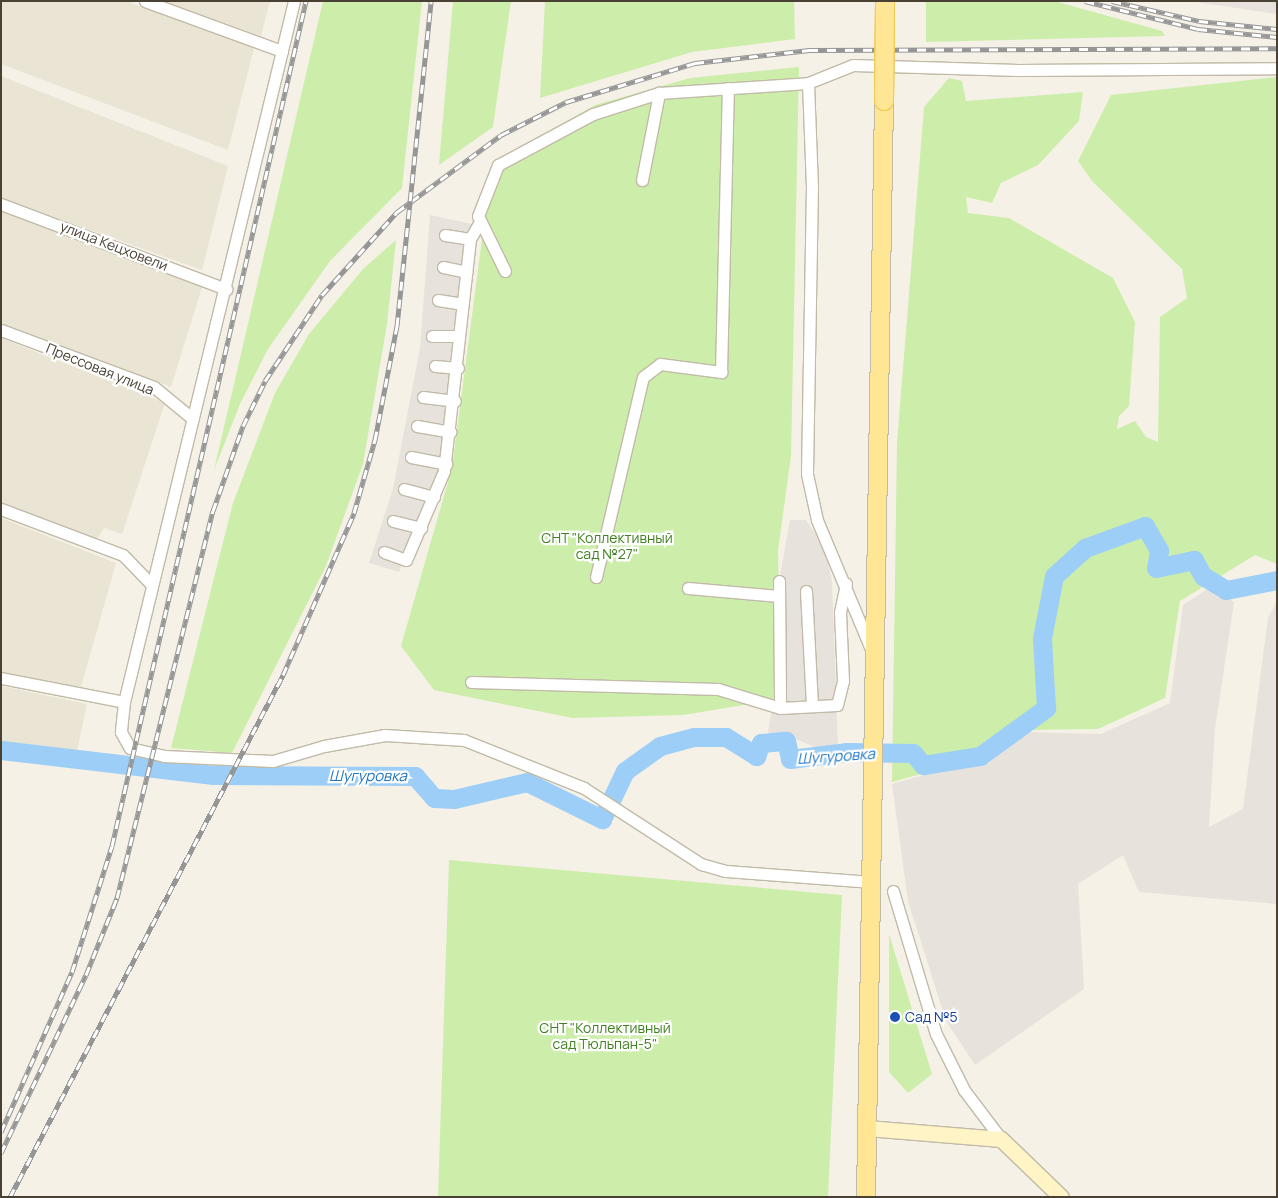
<!DOCTYPE html>
<html>
<head>
<meta charset="utf-8">
<style>
	body { margin:0 }
	#map { position:relative; width:1278px; height:1198px; overflow:hidden; background:#f5f1e6; font-family:Manrope,sans-serif }
	div>[style] { position:absolute }
	.residential>* { inset:0; background:#e9e4d3 }
	.industrial>* { inset:0; background:#e7e2db }
	.green>* { inset:0; background:#cea }
	.river>* { height:19px; margin:-9.5px; padding:0 9.5px; transform-origin:9.5px; border-radius:9.5px; background:#9ccef8 }
	.roads { filter:drop-shadow(1px 0 #c1baa7) drop-shadow(-1px 0 #c1baa7) drop-shadow(0 1px #c1baa7) drop-shadow(0 -1px #c1baa7) }
	.street>* { height:11px; margin:-5.5px; padding:0 5.5px; transform-origin:5.5px; border-radius:5.5px; background:#fff }
	.secondary>* { height:15px; margin:-7.5px; padding:0 7.5px; transform-origin:7.5px; border-radius:7.5px; background:#fff4c6 }
	.primary>* { height:18px; margin:-9px; padding:0 9px; transform-origin:9px; border-radius:9px; background:#ffe695 }
	.rail>* { height:5px; margin-top:-2.5px; transform-origin:0; background:repeating-linear-gradient(90deg,#fff 0 9px,#969696 0 18px); box-sizing:border-box; border-block:1px solid #969696 }
	.bridges { filter:drop-shadow(1px 0 #f1ca58) drop-shadow(-1px 0 #f1ca58) drop-shadow(0 1px #f1ca58) drop-shadow(0 -1px #f1ca58) }
	.primary-bridge>* { height:18px; margin:-9px; padding:0 9px; transform-origin:9px; border-radius:9px; background:#ffe695 }
	.dots>* { width:14px; height:14px; translate:-50% -50%; box-sizing:border-box; border:2px solid #fff; border-radius:50% }
	span { translate:-50% -50%; white-space:nowrap; text-align:center; line-height:1.15; -webkit-text-stroke:4.5px #fff; paint-order:stroke }
	.street-label { font-size:14px; color:#494234 }
	.park-label { font-size:14px; color:#418121 }
	.transit-label { font-size:14px; color:#164399 }
	.left { translate:0 -50%; text-align:left }
	.water-label { font-size:15px; color:#2176c1; font-style:italic }
	.frame { position:absolute; inset:0; border:2px solid #494234; pointer-events:none }
</style>
</head>
<body>
<div id="map">
	<div class="residential">
		<i style="clip-path:polygon(1px 1px,126px 1px,254px 48px,228px 150px,1px 64px)"></i>
		<i style="clip-path:polygon(163px 1px,270px 1px,261px 36px)"></i>
		<i style="clip-path:polygon(1px 76px,228px 166px,202px 270px,1px 198px)"></i>
		<i style="clip-path:polygon(1px 207px,203px 284px,171px 387px,1px 323px)"></i>
		<i style="clip-path:polygon(1px 338px,165px 403px,122px 534px,104px 528px,96px 540px,1px 505px)"></i>
		<i style="clip-path:polygon(1px 518px,116px 563px,81px 687px,1px 672px)"></i>
		<i style="clip-path:polygon(1px 686px,87px 704px,77px 751px,1px 743px)"></i>
	</div>
	<div class="industrial">
		<i style="clip-path:polygon(1189px 1px,1277px 1px,1277px 14px)"></i>
		<i style="clip-path:polygon(430px 215px,476px 225px,451px 443px,399px 572px,369px 563px,393px 489px,420px 348px)"></i>
		<i style="clip-path:polygon(790px 520px,806px 520px,825px 548px,832px 581px,838px 746px,815px 747px,786px 735px,767px 738px,776px 685px,777px 592px)"></i>
		<i style="clip-path:polygon(1209px 588px,1234px 602px,1215px 729px,1209px 827px,1243px 809px,1268px 618px,1277px 601px,1277px 904px,1139px 892px,1123px 855px,1078px 884px,1084px 989px,975px 1065px,946px 1021px,908px 901px,892px 784px,989px 757px,1025px 732px,1101px 734px,1170px 703px,1183px 605px)"></i>
	</div>
	<div class="green">
		<i style="clip-path:polygon(323px 1px,422px 1px,402px 188px,330px 261px,268px 349px,240px 404px,214px 470px)"></i>
		<i style="clip-path:polygon(453px 1px,511px 1px,493px 127px,439px 165px)"></i>
		<i style="clip-path:polygon(545px 1px,794px 1px,795px 39px,692px 52px,540px 98px)"></i>
		<i style="clip-path:polygon(926px 1px,1054px 1px,1162px 31px,1165px 36px,926px 42px)"></i>
		<i style="clip-path:polygon(799px 67px,791px 456px,778px 551px,781px 699px,683px 715px,572px 718px,434px 690px,401px 646px,452px 468px,492px 163px,595px 105px,690px 78px)"></i>
		<i style="clip-path:polygon(1277px 77px,1277px 564px,1255px 555px,1180px 601px,1165px 698px,1098px 729px,1024px 730px,986px 756px,892px 782px,897px 443px,924px 107px,949px 78px,962px 81px,966px 101px,1083px 92px,1079px 121px,1038px 165px,1001px 183px,992px 203px,966px 197px,968px 213px,1009px 218px,1113px 278px,1135px 322px,1129px 406px,1119px 416px,1117px 429px,1135px 421px,1146px 437px,1158px 442px,1160px 317px,1187px 298px,1182px 269px,1092px 181px,1078px 161px,1111px 95px)"></i>
		<i style="clip-path:polygon(396px 240px,387px 324px,363px 464px,326px 566px,232px 753px,171px 748px,233px 503px,275px 393px,309px 334px,364px 268px)"></i>
		<i style="clip-path:polygon(449px 860px,842px 895px,828px 1197px,438px 1197px)"></i>
		<i style="clip-path:polygon(889px 934px,932px 1074px,908px 1093px,889px 1072px)"></i>
	</div>
	<div class="river">
		<i style="left:1px;top:750px;width:214px;rotate:6.7deg"></i>
		<i style="left:214px;top:775px;width:201px;rotate:0.3deg"></i>
		<i style="left:415px;top:776px;width:29px;rotate:49deg"></i>
		<i style="left:434px;top:798px;width:20px;rotate:3deg"></i>
		<i style="left:454px;top:799px;width:75px;rotate:-13.1deg"></i>
		<i style="left:527px;top:782px;width:84px;rotate:26.3deg"></i>
		<i style="left:602px;top:819px;width:53px;rotate:-64.4deg"></i>
		<i style="left:625px;top:771px;width:43px;rotate:-35.5deg"></i>
		<i style="left:660px;top:746px;width:35px;rotate:-15deg"></i>
		<i style="left:694px;top:737px;width:32px"></i>
		<i style="left:726px;top:737px;width:36px;rotate:32deg"></i>
		<i style="left:756px;top:756px;width:14px;rotate:-69deg"></i>
		<i style="left:761px;top:743px;width:25px;rotate:-5deg"></i>
		<i style="left:786px;top:741px;width:18px;rotate:77deg"></i>
		<i style="left:790px;top:759px;width:56px;rotate:-7.1deg"></i>
		<i style="left:846px;top:752px;width:67px;rotate:0.9deg"></i>
		<i style="left:913px;top:753px;width:16px;rotate:50deg"></i>
		<i style="left:923px;top:765px;width:58px;rotate:-9deg"></i>
		<i style="left:980px;top:756px;width:82px;rotate:-36deg"></i>
		<i style="left:1046px;top:708px;width:70px;rotate:-93.3deg"></i>
		<i style="left:1042px;top:638px;width:63px;rotate:-79deg"></i>
		<i style="left:1054px;top:576px;width:42px;rotate:-42.1deg"></i>
		<i style="left:1085px;top:548px;width:64px;rotate:-20.1deg"></i>
		<i style="left:1145px;top:526px;width:28px;rotate:60deg"></i>
		<i style="left:1159px;top:550px;width:18px;rotate:99deg"></i>
		<i style="left:1156px;top:568px;width:39px;rotate:-12deg"></i>
		<i style="left:1194px;top:560px;width:18px;rotate:61deg"></i>
		<i style="left:1203px;top:576px;width:27px;rotate:31deg"></i>
		<i style="left:1226px;top:590px;width:52px;rotate:-11.1deg"></i>
	</div>
	<div class="roads">
		<div class="street">
			<i style="left:145px;top:1px;width:146px;rotate:20.1deg"></i>
			<i style="left:294px;top:1px;width:721px;rotate:103.63deg"></i>
			<i style="left:124px;top:702px;width:30px;rotate:96deg"></i>
			<i style="left:121px;top:732px;width:18px;rotate:61deg"></i>
			<i style="left:130px;top:748px;width:35px;rotate:13deg"></i>
			<i style="left:164px;top:756px;width:109px;rotate:2.6deg"></i>
			<i style="left:273px;top:761px;width:53px;rotate:-16.4deg"></i>
			<i style="left:324px;top:746px;width:62px;rotate:-10.2deg"></i>
			<i style="left:385px;top:735px;width:79px;rotate:3.6deg"></i>
			<i style="left:464px;top:740px;width:129px;rotate:21.8deg"></i>
			<i style="left:584px;top:788px;width:140px;rotate:33deg"></i>
			<i style="left:701px;top:864px;width:25px;rotate:16deg"></i>
			<i style="left:725px;top:871px;width:145px;rotate:4.3deg"></i>
			<i style="left:808px;top:83px;width:103px;rotate:87.8deg"></i>
			<i style="left:812px;top:186px;width:288px;rotate:91deg"></i>
			<i style="left:807px;top:474px;width:47px;rotate:77.7deg"></i>
			<i style="left:817px;top:520px;width:140px;rotate:67.3deg"></i>
			<i style="left:642px;top:180px;width:89px;rotate:-78.9deg"></i>
			<i style="left:659px;top:93px;width:149px;rotate:-3.8deg"></i>
			<i style="left:808px;top:83px;width:48px;rotate:-21.8deg"></i>
			<i style="left:853px;top:65px;width:165px;rotate:1.7deg"></i>
			<i style="left:1018px;top:70px;width:259px;rotate:-0.4deg"></i>
			<i style="left:1px;top:204px;width:241px;rotate:20.7deg"></i>
			<i style="left:445px;top:235px;width:25px;rotate:9deg"></i>
			<i style="left:443px;top:267px;width:24px;rotate:12deg"></i>
			<i style="left:505px;top:271px;width:61px;rotate:-116.1deg"></i>
			<i style="left:478px;top:216px;width:55px;rotate:-68.6deg"></i>
			<i style="left:498px;top:165px;width:108px;rotate:-28.2deg"></i>
			<i style="left:593px;top:114px;width:69px;rotate:-17.7deg"></i>
			<i style="left:438px;top:300px;width:24px;rotate:9deg"></i>
			<i style="left:1px;top:330px;width:163px;rotate:20.4deg"></i>
			<i style="left:154px;top:387px;width:50px;rotate:39.4deg"></i>
			<i style="left:432px;top:336px;width:26px"></i>
			<i style="left:435px;top:366px;width:23px;rotate:5deg"></i>
			<i style="left:423px;top:397px;width:32px;rotate:7deg"></i>
			<i style="left:417px;top:426px;width:34px;rotate:10deg"></i>
			<i style="left:411px;top:457px;width:36px;rotate:11deg"></i>
			<i style="left:404px;top:489px;width:31px;rotate:15deg"></i>
			<i style="left:1px;top:509px;width:130px;rotate:20.7deg"></i>
			<i style="left:123px;top:555px;width:42px;rotate:46deg"></i>
			<i style="left:393px;top:521px;width:29px;rotate:14deg"></i>
			<i style="left:384px;top:552px;width:23px;rotate:20deg"></i>
			<i style="left:406px;top:560px;width:97px;rotate:-66.9deg"></i>
			<i style="left:444px;top:471px;width:233px;rotate:-83.6deg"></i>
			<i style="left:470px;top:239px;width:20px;rotate:-60deg"></i>
			<i style="left:596px;top:577px;width:205px;rotate:-76.8deg"></i>
			<i style="left:643px;top:377px;width:21px;rotate:-37deg"></i>
			<i style="left:660px;top:364px;width:62px;rotate:7.5deg"></i>
			<i style="left:721px;top:372px;width:284px;rotate:-88.6deg"></i>
			<i style="left:779px;top:581px;width:127px;rotate:89.5deg"></i>
			<i style="left:780px;top:708px;width:57px;rotate:-3deg"></i>
			<i style="left:837px;top:705px;width:25px;rotate:-76deg"></i>
			<i style="left:843px;top:681px;width:69px;rotate:-92.5deg"></i>
			<i style="left:840px;top:612px;width:29px;rotate:-78deg"></i>
			<i style="left:688px;top:588px;width:91px;rotate:5deg"></i>
			<i style="left:806px;top:591px;width:115px;rotate:87deg"></i>
			<i style="left:1px;top:678px;width:125px;rotate:11deg"></i>
			<i style="left:471px;top:682px;width:247px;rotate:1.6deg"></i>
			<i style="left:718px;top:689px;width:65px;rotate:17deg"></i>
			<i style="left:893px;top:891px;width:149px;rotate:73.3deg"></i>
			<i style="left:936px;top:1034px;width:63px;rotate:63.4deg"></i>
			<i style="left:964px;top:1090px;width:61px;rotate:52.9deg"></i>
		</div>
		<div class="secondary">
			<i style="left:867px;top:1128px;width:134px;rotate:4.7deg"></i>
			<i style="left:1001px;top:1139px;width:83px;rotate:44deg"></i>
		</div>
		<div class="primary">
			<i style="left:866px;top:1197px;width:1096px;rotate:-89.06deg"></i>
		</div>
	</div>
	<div class="rail">
		<i style="left:1085px;top:1px;width:116px;rotate:13.9deg"></i>
		<i style="left:1198px;top:29px;width:79px;rotate:5.8deg"></i>
		<i style="left:1112px;top:1px;width:89px;rotate:12.9deg"></i>
		<i style="left:1199px;top:21px;width:78px;rotate:5.9deg"></i>
		<i style="left:1px;top:1132px;width:175px;rotate:-66.1deg"></i>
		<i style="left:72px;top:972px;width:132px;rotate:-72.4deg"></i>
		<i style="left:112px;top:846px;width:867px;rotate:-77.07deg"></i>
		<i style="left:1px;top:1153px;width:197px;rotate:-64.5deg"></i>
		<i style="left:86px;top:975px;width:83px;rotate:-68.1deg"></i>
		<i style="left:117px;top:898px;width:399px;rotate:-76.1deg"></i>
		<i style="left:213px;top:511px;width:90px;rotate:-70.6deg"></i>
		<i style="left:243px;top:426px;width:50px;rotate:-63.9deg"></i>
		<i style="left:265px;top:381px;width:103px;rotate:-56.5deg"></i>
		<i style="left:322px;top:295px;width:112px;rotate:-47.9deg"></i>
		<i style="left:397px;top:212px;width:129px;rotate:-36.5deg"></i>
		<i style="left:501px;top:135px;width:73px;rotate:-26.9deg"></i>
		<i style="left:566px;top:102px;width:135px;rotate:-16.8deg"></i>
		<i style="left:695px;top:63px;width:115px;rotate:-6.5deg"></i>
		<i style="left:809px;top:50px;width:468px;rotate:-0.2deg"></i>
		<i style="left:10px;top:1197px;width:589px;rotate:-62.39deg"></i>
		<i style="left:283px;top:675px;width:177px;rotate:-66.3deg"></i>
		<i style="left:354px;top:513px;width:76px;rotate:-74deg"></i>
		<i style="left:375px;top:440px;width:116px;rotate:-79.1deg"></i>
		<i style="left:397px;top:326px;width:327px;rotate:-84deg"></i>
	</div>
	<div class="bridges">
		<div class="primary-bridge">
			<i style="left:884px;top:101px;width:100px;rotate:-89.4deg"></i>
		</div>
	</div>
	<div class="dots">
		<i style="left:895px;top:1017px;background:#1a4fb4"></i>
	</div>
	<div class="street-label">
		<span style="left:114px;top:246px;rotate:21deg">улица Кецховели</span>
		<span style="left:100px;top:369px;rotate:22deg">Прессовая улица</span>
	</div>
	<div class="park-label">
		<span style="left:607px;top:546px">СНТ "Коллективный<br>сад №27"</span>
		<span style="left:605px;top:1036px">СНТ "Коллективный<br>сад Тюльпан-5"</span>
	</div>
	<div class="transit-label">
		<span class="left" style="left:905px;top:1017px">Сад №5</span>
	</div>
	<div class="water-label">
		<span style="left:836px;top:756px;rotate:-4deg">Шугуровка</span>
		<span style="left:368px;top:776px">Шугуровка</span>
	</div>
	<div class="frame"></div>
</div>
</body>
</html>
